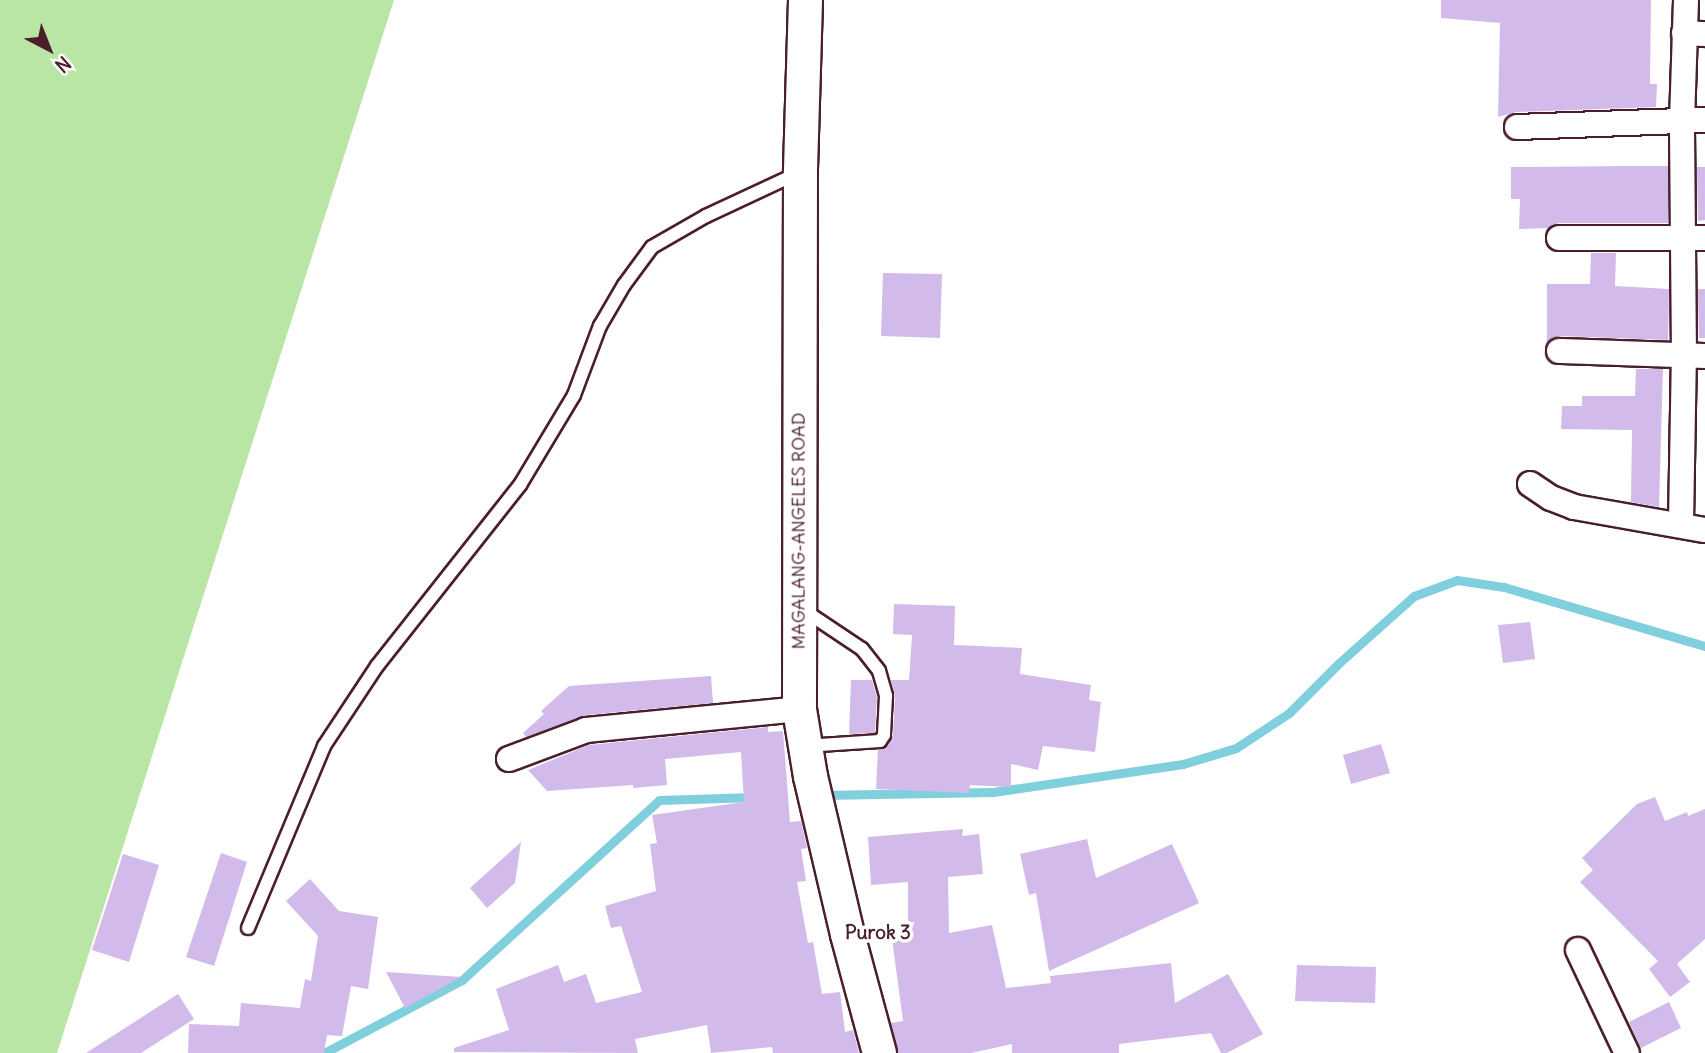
<!DOCTYPE html>
<html>
<head>
<meta charset="utf-8">
<style>
	body { margin:0 }
	#map { position:relative; width:1705px; height:1053px; overflow:hidden; background:#fff; font-family:Delius,sans-serif }
	div>[style] { position:absolute }
	.green>* { inset:0; background:#b9e6a4 }
	.stream>* { height:9px; margin:-4.5px; padding:0 4.5px; transform-origin:4.5px; border-radius:4.5px; background:#80cfdd }
	.building>* { inset:0; background:#d2bbea }
	.roads { filter:drop-shadow(2px 0 #4a1f2b) drop-shadow(-2px 0 #4a1f2b) drop-shadow(0 2px #4a1f2b) drop-shadow(0 -2px #4a1f2b) }
	.lane>* { height:12px; margin:-6px; padding:0 6px; transform-origin:6px; border-radius:6px; background:#fff }
	.street>* { height:24px; margin:-12px; padding:0 12px; transform-origin:12px; border-radius:12px; background:#fff }
	.secondary>* { height:33px; margin:-16.5px; padding:0 16.5px; transform-origin:16.5px; border-radius:16.5px; background:#fff }
	span { translate:-50% -50%; white-space:nowrap; text-align:center; line-height:1.15; -webkit-text-stroke:7px #fff; paint-order:stroke }
	.street-label { font-size:18px; color:#4a1f2b }
	.neighbourhood-label { font-size:19px; color:#4a1f2b; font-weight:700 }
	.north { position:absolute; left:14px; top:14px; width:70px; height:70px; -webkit-text-stroke:5px #fff; paint-order:stroke; rotate:138deg; font-size:19px; font-weight:700; line-height:28px; text-align:center; color:#4a1f2b }
	.north::after { content:''; display:block; margin:auto; width:24px; height:32px; background:#4a1f2b; clip-path:polygon(50% 0,100% 100%,50% 72%,0 100%) }
</style>
</head>
<body>
<div id="map">
	<div class="green">
		<i style="clip-path:polygon(0 0,394px 0,57px 1053px,0 1053px)"></i>
	</div>
	<div class="stream">
		<i style="left:821px;top:795px;width:172px;rotate:-1deg"></i>
		<i style="left:993px;top:792px;width:192px;rotate:-8.4deg"></i>
		<i style="left:1183px;top:764px;width:55px;rotate:-16.8deg"></i>
		<i style="left:1236px;top:748px;width:64px;rotate:-33.4deg"></i>
		<i style="left:1289px;top:713px;width:71px;rotate:-45deg"></i>
		<i style="left:1339px;top:663px;width:101px;rotate:-41.8deg"></i>
		<i style="left:1414px;top:596px;width:46px;rotate:-20.4deg"></i>
		<i style="left:1457px;top:580px;width:48px;rotate:8.5deg"></i>
		<i style="left:1504px;top:587px;width:209px;rotate:16.4deg"></i>
		<i style="left:324px;top:1053px;width:156px;rotate:-27.9deg"></i>
		<i style="left:462px;top:980px;width:267px;rotate:-42.4deg"></i>
		<i style="left:659px;top:800px;width:95px;rotate:-1.8deg"></i>
	</div>
	<div class="building">
		<i style="clip-path:polygon(1441px 0,1651px 0,1650px 84px,1657px 84px,1656px 107px,1516px 112px,1498px 117px,1500px 23px,1441px 18px)"></i>
		<i style="clip-path:polygon(1633px 166px,1668px 166px,1668px 223px,1559px 223px,1548px 228px,1519px 229px,1520px 199px,1511px 199px,1511px 167px)"></i>
		<i style="clip-path:polygon(1697px 167px,1705px 167px,1705px 220px,1698px 221px)"></i>
		<i style="clip-path:polygon(1591px 253px,1616px 253px,1615px 286px,1669px 289px,1668px 340px,1560px 336px,1547px 343px,1547px 284px,1590px 284px)"></i>
		<i style="clip-path:polygon(883px 273px,942px 274px,940px 338px,881px 336px)"></i>
		<i style="clip-path:polygon(1698px 289px,1705px 289px,1705px 338px,1699px 338px)"></i>
		<i style="clip-path:polygon(1636px 369px,1663px 369px,1659px 507px,1631px 502px,1632px 430px,1561px 429px,1562px 406px,1582px 406px,1582px 396px,1635px 396px)"></i>
		<i style="clip-path:polygon(894px 604px,955px 606px,954px 645px,1022px 648px,1020px 674px,1091px 685px,1089px 700px,1101px 702px,1095px 752px,1043px 746px,1038px 770px,1011px 764px,1011px 787px,970px 785px,969px 793px,876px 789px,878px 750px,887px 746px,893px 735px,895px 696px,891px 680px,909px 680px,912px 635px,893px 634px)"></i>
		<i style="clip-path:polygon(1530px 622px,1535px 659px,1503px 663px,1498px 625px)"></i>
		<i style="clip-path:polygon(711px 676px,713px 703px,585px 715px,526px 737px,523px 733px,544px 714px,541px 711px,569px 686px)"></i>
		<i style="clip-path:polygon(851px 680px,872px 680px,877px 697px,875px 733px,849px 734px)"></i>
		<i style="clip-path:polygon(768px 727px,768px 732px,783px 731px,790px 822px,801px 821px,807px 848px,801px 849px,806px 881px,797px 882px,808px 943px,813px 942px,822px 994px,840px 992px,845px 1032px,853px 1030px,859px 1053px,773px 1053px,772px 1047px,711px 1053px,707px 1025px,635px 1039px,638px 1053px,454px 1052px,454px 1048px,509px 1030px,496px 989px,558px 965px,564px 982px,586px 974px,596px 1003px,642px 992px,621px 926px,611px 928px,605px 906px,656px 891px,650px 844px,657px 843px,652px 815px,744px 802px,741px 752px,665px 759px,667px 785px,633px 788px,633px 785px,547px 791px,528px 770px,589px 745px)"></i>
		<i style="clip-path:polygon(1381px 744px,1390px 773px,1351px 784px,1343px 755px)"></i>
		<i style="clip-path:polygon(1655px 797px,1665px 821px,1687px 812px,1688px 816px,1705px 809px,1705px 939px,1677px 964px,1690px 982px,1670px 997px,1649px 969px,1658px 961px,1580px 882px,1593px 870px,1582px 858px,1637px 804px)"></i>
		<i style="clip-path:polygon(963px 829px,962px 836px,979px 834px,983px 874px,948px 877px,949px 933px,992px 925px,1006px 988px,1051px 983px,1050px 976px,1171px 963px,1175px 1003px,1228px 974px,1263px 1034px,1227px 1053px,1221px 1053px,1211px 1033px,1119px 1044px,1119px 1053px,1012px 1053px,1012px 1044px,971px 1053px,898px 1053px,891px 1023px,903px 1021px,892px 939px,908px 936px,908px 882px,871px 885px,868px 837px)"></i>
		<i style="clip-path:polygon(1087px 839px,1096px 878px,1172px 844px,1199px 903px,1049px 971px,1036px 893px,1029px 895px,1020px 854px)"></i>
		<i style="clip-path:polygon(521px 842px,515px 883px,487px 908px,470px 888px)"></i>
		<i style="clip-path:polygon(221px 853px,247px 862px,214px 966px,186px 957px)"></i>
		<i style="clip-path:polygon(123px 854px,159px 865px,129px 962px,92px 950px)"></i>
		<i style="clip-path:polygon(310px 879px,339px 911px,378px 917px,368px 989px,351px 986px,342px 1036px,327px 1035px,324px 1053px,188px 1053px,189px 1024px,239px 1026px,241px 1003px,300px 1008px,305px 979px,311px 981px,318px 936px,286px 901px)"></i>
		<i style="clip-path:polygon(1297px 965px,1376px 967px,1375px 1003px,1295px 1001px)"></i>
		<i style="clip-path:polygon(386px 972px,461px 977px,405px 1008px)"></i>
		<i style="clip-path:polygon(178px 994px,194px 1019px,141px 1053px,86px 1053px)"></i>
		<i style="clip-path:polygon(1669px 1002px,1681px 1028px,1641px 1048px,1629px 1022px)"></i>
	</div>
	<div class="roads">
		<div class="lane">
			<i style="left:802px;top:609px;width:72px;rotate:33.7deg"></i>
			<i style="left:862px;top:649px;width:28px;rotate:52deg"></i>
			<i style="left:879px;top:671px;width:26px;rotate:74deg"></i>
			<i style="left:886px;top:696px;width:39px;rotate:93deg"></i>
			<i style="left:884px;top:735px;width:7px;rotate:124deg"></i>
			<i style="left:880px;top:741px;width:75px;rotate:176.2deg"></i>
			<i style="left:248px;top:928px;width:197px;rotate:-67.3deg"></i>
			<i style="left:324px;top:746px;width:96px;rotate:-56.5deg"></i>
			<i style="left:377px;top:666px;width:231px;rotate:-51.7deg"></i>
			<i style="left:520px;top:485px;width:105px;rotate:-59deg"></i>
			<i style="left:574px;top:395px;width:74px;rotate:-69.4deg"></i>
			<i style="left:600px;top:326px;width:48px;rotate:-59.7deg"></i>
			<i style="left:624px;top:285px;width:47px;rotate:-53.6deg"></i>
			<i style="left:652px;top:247px;width:62px;rotate:-29.9deg"></i>
			<i style="left:706px;top:216px;width:99px;rotate:-25deg"></i>
		</div>
		<div class="street">
			<i style="left:1684px;top:33px;width:21px;rotate:3deg"></i>
			<i style="left:1517px;top:127px;width:188px;rotate:-2.1deg"></i>
			<i style="left:1559px;top:238px;width:146px"></i>
			<i style="left:1559px;top:351px;width:146px;rotate:2deg"></i>
			<i style="left:1530px;top:484px;width:25px;rotate:34deg"></i>
			<i style="left:1551px;top:498px;width:25px;rotate:21deg"></i>
			<i style="left:1574px;top:507px;width:133px;rotate:10deg"></i>
			<i style="left:1681px;top:523px;width:166px;rotate:-89deg"></i>
			<i style="left:1684px;top:357px;width:236px;rotate:-90.5deg"></i>
			<i style="left:1682px;top:121px;width:121px;rotate:-88.1deg"></i>
			<i style="left:509px;top:759px;width:82px;rotate:-20.6deg"></i>
			<i style="left:586px;top:730px;width:214px;rotate:-5.6deg"></i>
			<i style="left:1578px;top:950px;width:114px;rotate:64.6deg"></i>
		</div>
		<div class="secondary">
			<i style="left:805px;top:0;width:172px;rotate:91.7deg"></i>
			<i style="left:800px;top:172px;width:537px;rotate:90.11deg"></i>
			<i style="left:799px;top:709px;width:68px;rotate:80.7deg"></i>
			<i style="left:810px;top:776px;width:162px;rotate:76.8deg"></i>
			<i style="left:847px;top:934px;width:123px;rotate:74.9deg"></i>
		</div>
	</div>
	<div class="street-label">
		<span style="left:799px;top:531px;rotate:-90deg">MAGALANG-ANGELES ROAD</span>
	</div>
	<div class="neighbourhood-label">
		<span style="left:878px;top:933px">Purok 3</span>
	</div>
	<div class="north">N</div>
</div>
</body>
</html>
